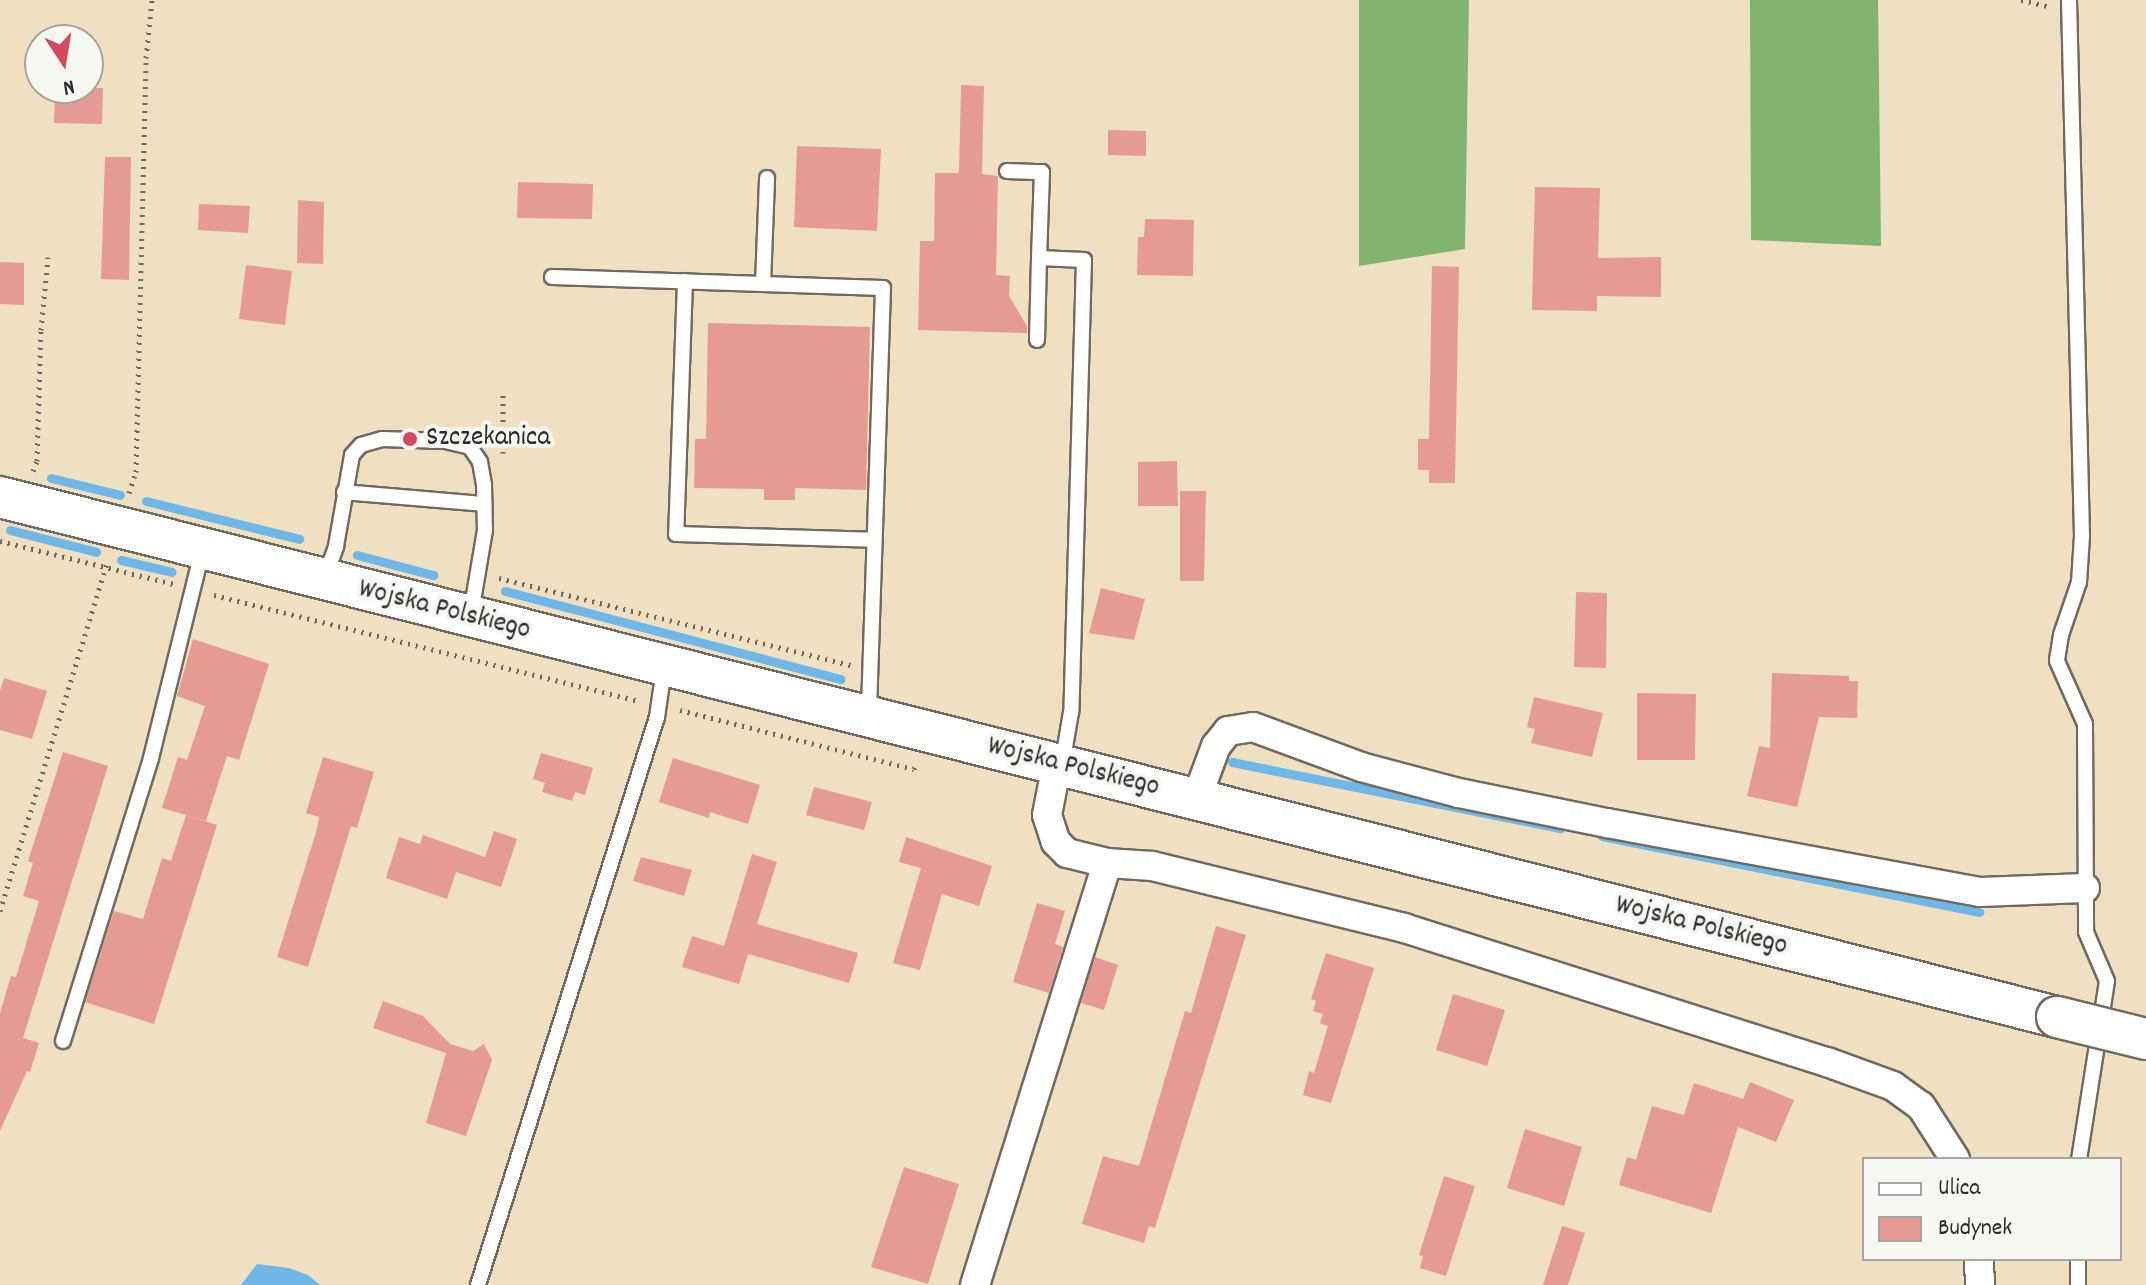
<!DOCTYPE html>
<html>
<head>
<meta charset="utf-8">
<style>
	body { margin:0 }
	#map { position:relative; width:2146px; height:1285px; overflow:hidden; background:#efe0c1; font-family:Dekko,sans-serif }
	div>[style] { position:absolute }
	.forest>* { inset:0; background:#80b46f }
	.water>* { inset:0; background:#6fb7e7 }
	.stream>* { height:9px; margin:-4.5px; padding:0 4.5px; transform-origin:4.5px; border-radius:4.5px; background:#6fb7e7 }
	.building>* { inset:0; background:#e59a94 }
	.path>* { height:5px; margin-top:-2.5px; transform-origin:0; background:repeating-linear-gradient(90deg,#706a60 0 2px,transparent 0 8px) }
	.roads { filter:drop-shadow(2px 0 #706a60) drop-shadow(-2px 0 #706a60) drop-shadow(0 2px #706a60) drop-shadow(0 -2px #706a60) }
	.lane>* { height:14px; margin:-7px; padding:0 7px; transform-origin:7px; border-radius:7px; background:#fff }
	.street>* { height:28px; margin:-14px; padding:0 14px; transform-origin:14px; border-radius:14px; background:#fff }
	.secondary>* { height:40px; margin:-20px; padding:0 20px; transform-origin:20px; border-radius:20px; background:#fff }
	.bridges { filter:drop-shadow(2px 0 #706a60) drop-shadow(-2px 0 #706a60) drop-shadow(0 2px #706a60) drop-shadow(0 -2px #706a60) }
	.secondary-bridge>* { height:40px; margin:-20px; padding:0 20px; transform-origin:20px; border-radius:20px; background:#fff }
	.dots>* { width:22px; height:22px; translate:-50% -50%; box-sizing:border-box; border:4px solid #f6f6f2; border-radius:50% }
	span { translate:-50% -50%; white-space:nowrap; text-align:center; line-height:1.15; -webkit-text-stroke:8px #f6f6f2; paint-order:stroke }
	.poi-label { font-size:28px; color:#2b2b2b }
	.left { translate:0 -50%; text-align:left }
	.street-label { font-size:28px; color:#2b2b2b }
	.legend { position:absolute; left:1862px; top:1157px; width:260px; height:104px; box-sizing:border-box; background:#f6f6f2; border:2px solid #a5a5a2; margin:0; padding:10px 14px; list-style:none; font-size:24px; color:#2b2b2b }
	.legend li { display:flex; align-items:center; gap:16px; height:40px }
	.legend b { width:40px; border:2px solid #a5a5a2 }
	.north { position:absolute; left:24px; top:24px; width:80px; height:80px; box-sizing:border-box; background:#f6f6f2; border:2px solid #a5a5a2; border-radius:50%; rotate:168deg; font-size:22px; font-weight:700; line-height:32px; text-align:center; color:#2b2b2b }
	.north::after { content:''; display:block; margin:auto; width:28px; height:36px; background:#d1495b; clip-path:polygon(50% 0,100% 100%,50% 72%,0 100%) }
</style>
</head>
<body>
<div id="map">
	<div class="forest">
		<i style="clip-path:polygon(1359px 0,1469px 0,1465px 249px,1359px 266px)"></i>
		<i style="clip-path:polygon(1750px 0,1878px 0,1881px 246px,1751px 240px)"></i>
	</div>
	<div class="water">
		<i style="clip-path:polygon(257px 1264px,289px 1268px,308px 1275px,320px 1285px,241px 1285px)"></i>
	</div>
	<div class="stream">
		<i style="left:51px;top:478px;width:71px;rotate:13.8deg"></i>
		<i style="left:146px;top:501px;width:158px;rotate:13.9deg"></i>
		<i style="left:10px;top:530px;width:89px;rotate:14.3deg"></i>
		<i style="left:357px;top:555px;width:79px;rotate:14.7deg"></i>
		<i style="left:121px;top:560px;width:52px;rotate:13.2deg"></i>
		<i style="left:505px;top:591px;width:347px;rotate:14.7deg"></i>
		<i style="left:1232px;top:762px;width:335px;rotate:11.4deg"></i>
		<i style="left:1602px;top:836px;width:385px;rotate:11.4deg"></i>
	</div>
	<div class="building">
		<i style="clip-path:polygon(961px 85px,984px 86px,982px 174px,998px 176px,996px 275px,1010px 276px,1009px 296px,1027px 326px,1027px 333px,918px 330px,920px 241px,934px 241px,935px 173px,959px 173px)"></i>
		<i style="clip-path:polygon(55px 88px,103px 88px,102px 124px,54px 123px)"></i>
		<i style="clip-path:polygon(1108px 130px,1146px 131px,1146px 156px,1108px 155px)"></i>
		<i style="clip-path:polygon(797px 146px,881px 149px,877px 231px,794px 227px)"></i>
		<i style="clip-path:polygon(105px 157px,131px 157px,129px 280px,101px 279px)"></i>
		<i style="clip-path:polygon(518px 182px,593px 184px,592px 219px,517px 218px)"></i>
		<i style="clip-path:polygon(1535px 187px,1600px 188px,1598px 258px,1661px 257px,1661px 297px,1597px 296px,1597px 311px,1532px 310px)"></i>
		<i style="clip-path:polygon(298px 200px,324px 202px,323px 264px,297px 263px)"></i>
		<i style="clip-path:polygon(199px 204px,250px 206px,248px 233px,198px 230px)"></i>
		<i style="clip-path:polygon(1145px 219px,1194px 220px,1193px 276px,1137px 275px,1138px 237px,1144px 237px)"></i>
		<i style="clip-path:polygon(0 262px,24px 263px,24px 305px,0 304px)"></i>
		<i style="clip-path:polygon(246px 265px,292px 271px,285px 325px,239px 319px)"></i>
		<i style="clip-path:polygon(1432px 266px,1459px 267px,1455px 483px,1429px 483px,1429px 470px,1418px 470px,1418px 439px,1429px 439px)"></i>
		<i style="clip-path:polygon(708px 323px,870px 327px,866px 490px,795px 488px,795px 500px,764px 500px,764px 489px,694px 488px,695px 439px,706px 439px)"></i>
		<i style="clip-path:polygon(1177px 461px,1178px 506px,1138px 506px,1138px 462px)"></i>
		<i style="clip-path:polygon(1180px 491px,1206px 491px,1204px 581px,1180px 581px)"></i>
		<i style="clip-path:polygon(1101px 588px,1145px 599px,1134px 640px,1089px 633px)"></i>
		<i style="clip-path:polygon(1576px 592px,1607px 593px,1606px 668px,1574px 667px)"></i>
		<i style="clip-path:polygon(193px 639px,269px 664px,239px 760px,227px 756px,206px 821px,162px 808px,178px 757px,187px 760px,205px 706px,177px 696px)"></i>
		<i style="clip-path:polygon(1772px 673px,1849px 676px,1849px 681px,1858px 681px,1857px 718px,1819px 717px,1797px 807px,1747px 796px,1759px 746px,1770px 748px)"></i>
		<i style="clip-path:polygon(4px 678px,47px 691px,32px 739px,0 730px,0 691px)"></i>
		<i style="clip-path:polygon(1637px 693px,1696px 694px,1695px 760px,1637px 760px)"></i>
		<i style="clip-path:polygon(1534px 697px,1603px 713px,1592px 757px,1531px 743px,1535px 729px,1527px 727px)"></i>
		<i style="clip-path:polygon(63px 752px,108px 766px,23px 1038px,39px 1043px,30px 1072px,27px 1071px,0 1131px,0 1013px,11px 976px,16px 977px,39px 901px,23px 896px,33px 863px,28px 861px)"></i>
		<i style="clip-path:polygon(541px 753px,593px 768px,585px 795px,575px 792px,572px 801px,542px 792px,545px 783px,533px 779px)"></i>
		<i style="clip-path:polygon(323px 757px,374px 772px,357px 828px,351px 826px,308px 967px,277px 957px,317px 829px,319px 817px,306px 813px)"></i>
		<i style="clip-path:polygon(673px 758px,760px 785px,748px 824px,710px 812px,709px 818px,659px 802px)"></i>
		<i style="clip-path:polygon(814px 787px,872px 802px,864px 830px,806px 815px)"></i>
		<i style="clip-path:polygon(186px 815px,217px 825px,154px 1024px,85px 1002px,114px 911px,143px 919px,162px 858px,171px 861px)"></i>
		<i style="clip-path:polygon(494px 831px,517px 839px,501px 887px,456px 872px,447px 899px,386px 878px,399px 837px,420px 844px,423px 835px,485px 857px)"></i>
		<i style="clip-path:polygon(906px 837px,992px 866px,979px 906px,942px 894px,920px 970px,893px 963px,921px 868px,899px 862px)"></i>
		<i style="clip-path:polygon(752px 854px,777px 862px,757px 924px,858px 953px,849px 983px,748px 954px,739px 984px,682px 967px,692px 936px,724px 946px)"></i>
		<i style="clip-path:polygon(641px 857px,692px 870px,684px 896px,633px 881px)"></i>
		<i style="clip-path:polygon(1037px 903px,1065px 911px,1055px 944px,1063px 947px,1049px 993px,1013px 982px)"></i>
		<i style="clip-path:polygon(1216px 926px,1246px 935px,1155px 1228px,1149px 1226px,1144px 1243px,1082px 1224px,1103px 1156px,1139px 1166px,1185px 1011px,1191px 1013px)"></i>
		<i style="clip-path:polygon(1326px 953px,1374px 968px,1331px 1103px,1303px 1095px,1309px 1071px,1314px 1073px,1328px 1026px,1320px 1023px,1323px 1014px,1313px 1011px,1316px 1001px,1311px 999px)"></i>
		<i style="clip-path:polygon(1095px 957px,1118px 965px,1104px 1010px,1081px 1003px)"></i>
		<i style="clip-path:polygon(1453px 994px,1505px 1010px,1487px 1066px,1436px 1050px)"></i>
		<i style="clip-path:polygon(383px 1001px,423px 1016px,450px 1044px,473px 1051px,484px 1044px,492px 1060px,466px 1136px,426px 1123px,446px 1053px,373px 1028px)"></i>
		<i style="clip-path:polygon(1750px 1082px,1794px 1100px,1776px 1142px,1738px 1127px,1711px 1213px,1619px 1185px,1627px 1157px,1636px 1160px,1652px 1106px,1684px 1115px,1694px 1083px,1743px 1099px)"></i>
		<i style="clip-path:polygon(1525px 1129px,1582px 1147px,1564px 1206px,1507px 1188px)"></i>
		<i style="clip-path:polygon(904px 1167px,959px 1184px,928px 1284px,871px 1267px)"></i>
		<i style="clip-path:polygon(1444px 1176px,1475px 1186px,1446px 1276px,1420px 1268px,1423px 1256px,1419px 1255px)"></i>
		<i style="clip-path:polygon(1562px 1226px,1585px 1233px,1568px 1285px,1543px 1285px)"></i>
	</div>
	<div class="path">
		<i style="left:2021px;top:0;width:27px;rotate:13deg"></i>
		<i style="left:503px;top:453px;width:63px;rotate:-90deg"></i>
		<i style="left:33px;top:471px;width:11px;rotate:-68deg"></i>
		<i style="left:37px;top:461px;width:131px;rotate:-88.3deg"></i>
		<i style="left:41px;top:330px;width:73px;rotate:-84.5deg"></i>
		<i style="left:129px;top:493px;width:22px;rotate:-72deg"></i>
		<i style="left:136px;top:472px;width:414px;rotate:-88.6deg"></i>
		<i style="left:146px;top:58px;width:58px;rotate:-84.1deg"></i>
		<i style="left:0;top:541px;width:179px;rotate:13.9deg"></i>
		<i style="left:499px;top:578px;width:362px;rotate:13.9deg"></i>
		<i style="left:214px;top:595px;width:438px;rotate:14deg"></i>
		<i style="left:680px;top:710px;width:241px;rotate:14.2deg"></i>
		<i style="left:914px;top:769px;width:4px;rotate:-63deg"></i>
		<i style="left:0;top:911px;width:363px;rotate:-72.9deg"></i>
	</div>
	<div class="roads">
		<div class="lane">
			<i style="left:2069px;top:0;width:536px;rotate:88.61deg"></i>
			<i style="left:2082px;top:536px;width:46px;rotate:93.7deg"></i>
			<i style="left:2079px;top:582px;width:56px;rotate:108.8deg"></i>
			<i style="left:2061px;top:635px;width:26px;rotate:99deg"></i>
			<i style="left:2057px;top:661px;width:69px;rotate:66deg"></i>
			<i style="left:2085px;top:724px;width:208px;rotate:89.7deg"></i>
			<i style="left:2086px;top:932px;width:53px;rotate:66.8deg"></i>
			<i style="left:2107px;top:981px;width:180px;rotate:98.9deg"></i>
			<i style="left:1007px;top:171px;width:35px;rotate:2deg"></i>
			<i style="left:1042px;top:172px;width:86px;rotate:92deg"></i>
			<i style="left:1039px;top:258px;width:45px;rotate:2.5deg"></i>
			<i style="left:1084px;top:260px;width:452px;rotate:91.6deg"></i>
			<i style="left:1071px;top:712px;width:54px;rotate:99.6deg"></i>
			<i style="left:552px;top:277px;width:331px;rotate:1.9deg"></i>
			<i style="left:883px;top:288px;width:424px;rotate:91.9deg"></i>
			<i style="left:685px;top:281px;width:253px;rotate:92deg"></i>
			<i style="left:676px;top:534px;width:198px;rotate:1.7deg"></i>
			<i style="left:763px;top:284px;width:106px;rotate:-87.8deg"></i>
			<i style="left:1037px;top:340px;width:82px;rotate:-88.6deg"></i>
			<i style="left:344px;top:492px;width:141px;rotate:4.9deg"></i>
			<i style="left:325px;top:577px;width:33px;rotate:-70deg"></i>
			<i style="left:336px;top:546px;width:92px;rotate:-80deg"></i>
			<i style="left:352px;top:455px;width:13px;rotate:-48deg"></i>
			<i style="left:361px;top:445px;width:22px;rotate:-16deg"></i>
			<i style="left:382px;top:439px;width:63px;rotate:1.8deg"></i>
			<i style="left:445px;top:441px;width:26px;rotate:13deg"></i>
			<i style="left:470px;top:447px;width:18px;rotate:56deg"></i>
			<i style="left:480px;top:462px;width:22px;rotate:80deg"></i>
			<i style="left:484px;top:484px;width:46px;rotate:88.8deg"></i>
			<i style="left:485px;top:530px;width:84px;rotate:99.6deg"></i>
			<i style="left:63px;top:1041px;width:296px;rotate:-72.7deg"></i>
			<i style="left:151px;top:758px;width:212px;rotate:-76.1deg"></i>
			<i style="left:478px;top:1285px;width:596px;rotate:-72.51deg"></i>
			<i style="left:657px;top:717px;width:49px;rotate:-81.7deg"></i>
			<i style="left:2078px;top:1285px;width:26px;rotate:-90deg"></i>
		</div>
		<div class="street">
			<i style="left:1057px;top:764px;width:52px;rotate:101.1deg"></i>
			<i style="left:1047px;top:815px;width:28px;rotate:72deg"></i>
			<i style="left:1056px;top:842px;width:16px;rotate:45deg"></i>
			<i style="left:1067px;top:853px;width:41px;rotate:14deg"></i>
			<i style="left:1107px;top:863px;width:45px;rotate:3.8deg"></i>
			<i style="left:1152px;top:866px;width:260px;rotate:13.8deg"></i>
			<i style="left:1404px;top:928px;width:444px;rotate:17.6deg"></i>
			<i style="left:1827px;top:1062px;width:70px;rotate:20deg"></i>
			<i style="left:1893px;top:1086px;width:34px;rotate:36deg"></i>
			<i style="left:1921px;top:1106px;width:63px;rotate:57.3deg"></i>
			<i style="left:1196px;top:800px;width:58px;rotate:-69.7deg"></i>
			<i style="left:1216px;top:746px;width:19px;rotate:-51deg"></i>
			<i style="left:1228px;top:731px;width:25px;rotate:-9deg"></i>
			<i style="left:1253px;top:727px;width:115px;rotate:20.3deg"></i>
			<i style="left:1361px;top:767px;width:101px;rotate:14.9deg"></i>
			<i style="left:1459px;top:793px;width:151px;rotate:11.5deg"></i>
			<i style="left:1607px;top:823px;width:379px;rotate:10.5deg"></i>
			<i style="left:1980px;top:892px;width:105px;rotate:-2.2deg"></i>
			<i style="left:1979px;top:1259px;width:26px;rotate:88deg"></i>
			<i style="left:975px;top:1285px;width:442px;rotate:-72.6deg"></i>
		</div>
		<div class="secondary">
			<i style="left:0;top:497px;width:2122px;rotate:14.19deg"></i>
		</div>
	</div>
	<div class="bridges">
		<div class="secondary-bridge">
			<i style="left:2057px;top:1017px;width:92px;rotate:13.9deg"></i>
		</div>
	</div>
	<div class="dots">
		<i style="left:410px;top:439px;background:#d1495b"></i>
	</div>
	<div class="poi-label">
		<span class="left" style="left:426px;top:439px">Szczekanica</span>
	</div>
	<div class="street-label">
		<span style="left:444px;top:611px;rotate:14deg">Wojska Polskiego</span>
		<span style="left:1073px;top:768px;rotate:14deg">Wojska Polskiego</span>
		<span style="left:1701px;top:927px;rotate:14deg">Wojska Polskiego</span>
	</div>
	<ul class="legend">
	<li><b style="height:10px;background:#fff"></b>Ulica</li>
	<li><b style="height:22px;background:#e59a94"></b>Budynek</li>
	</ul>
	<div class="north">N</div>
</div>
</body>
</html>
